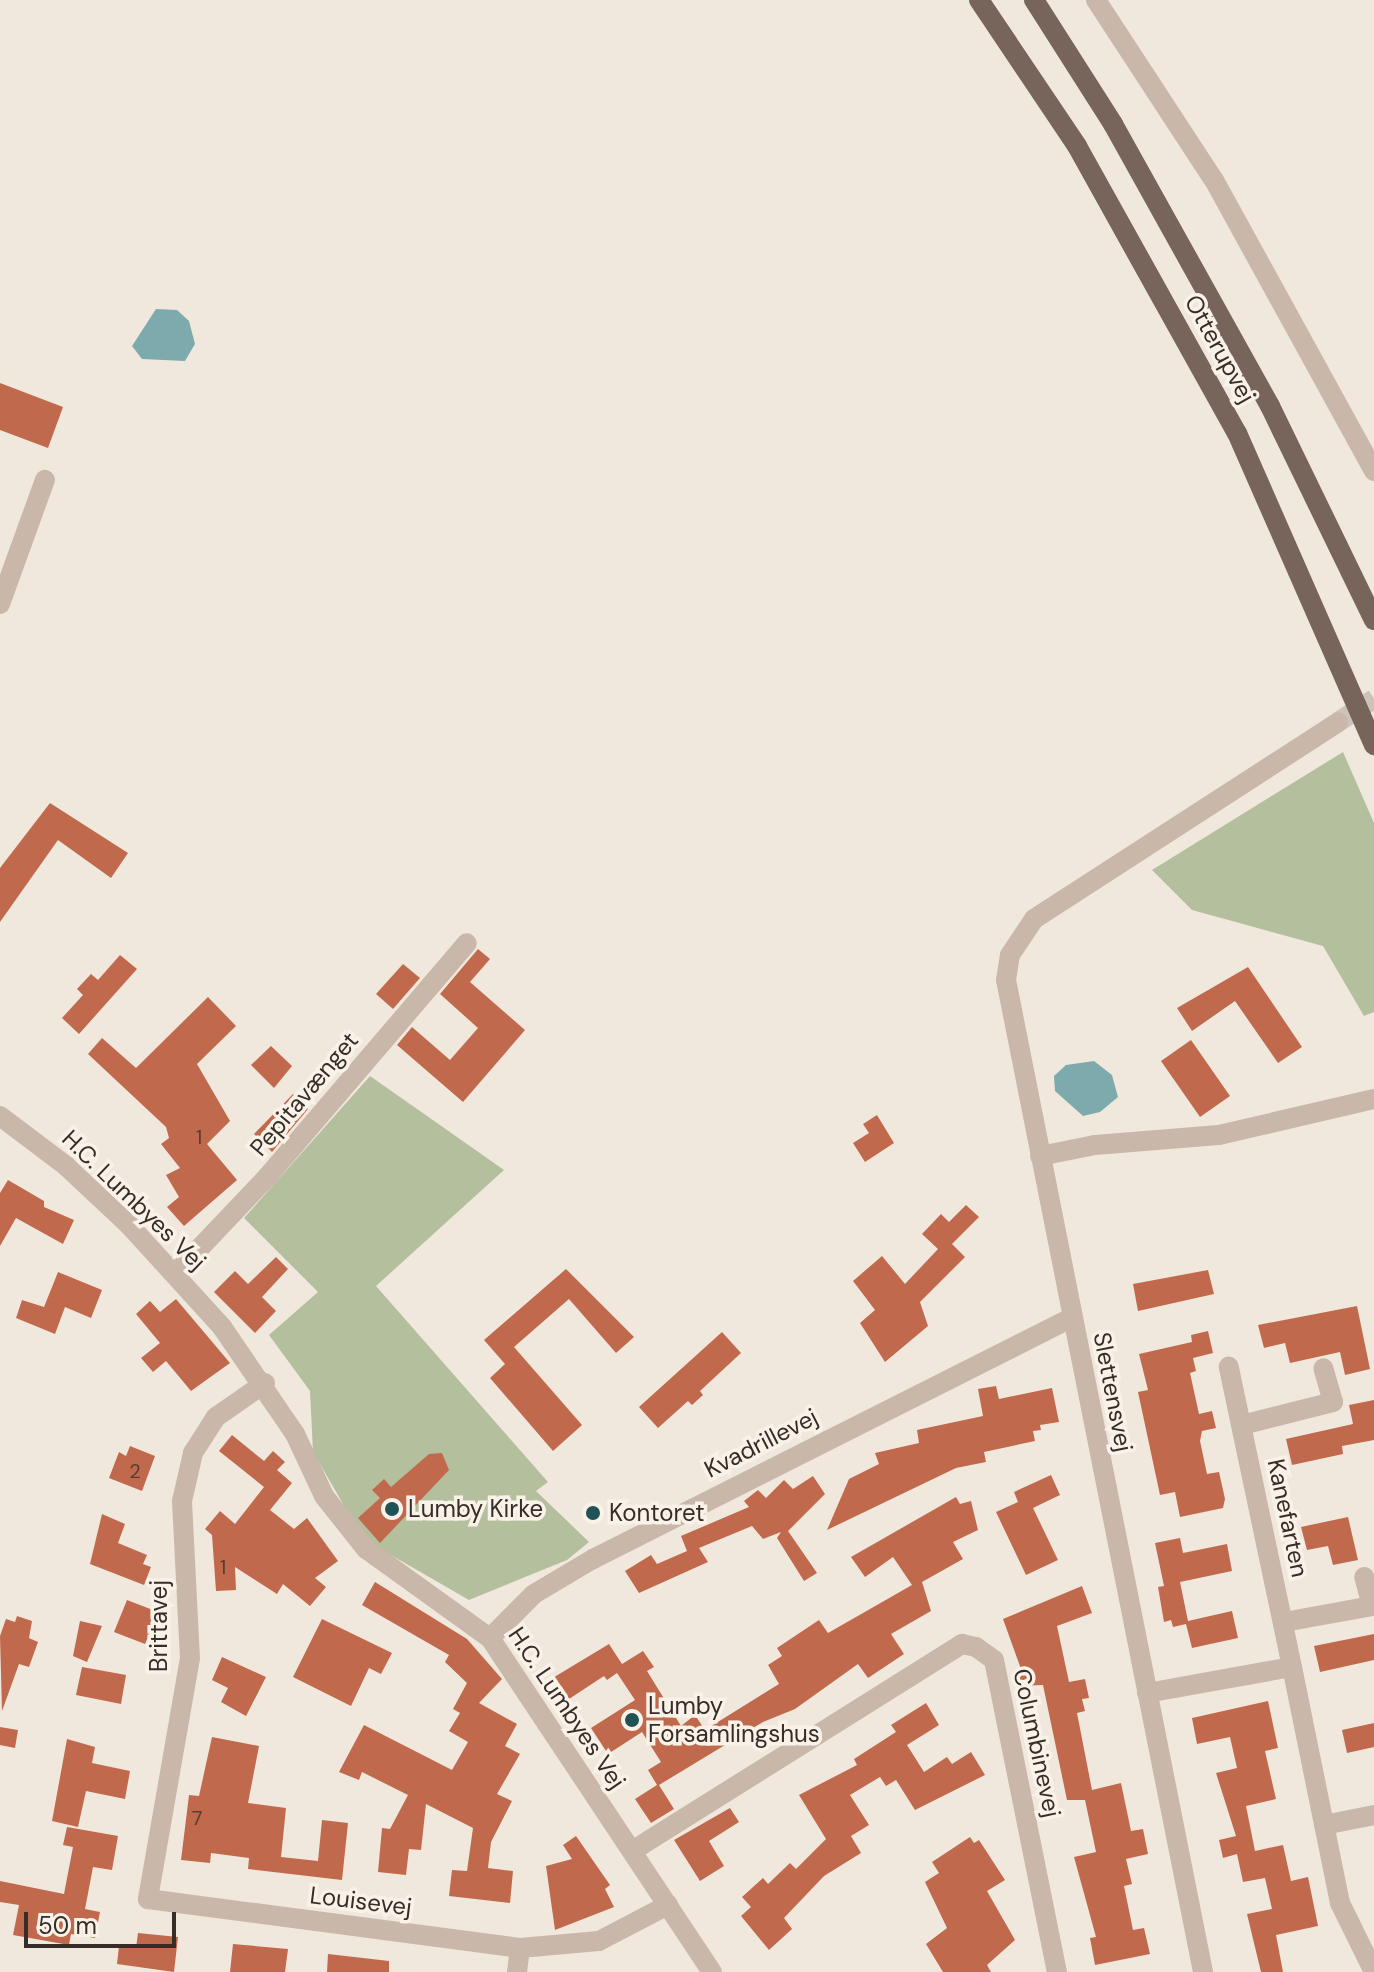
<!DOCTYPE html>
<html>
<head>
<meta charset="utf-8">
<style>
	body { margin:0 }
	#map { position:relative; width:1374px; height:1972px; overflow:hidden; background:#f1e8dd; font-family:"DM Sans",sans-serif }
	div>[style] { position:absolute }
	.green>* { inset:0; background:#b4bf9d }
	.water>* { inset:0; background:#7daaad }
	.building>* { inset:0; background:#c0694c }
	.minor-tunnel>* { height:20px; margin-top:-10px; transform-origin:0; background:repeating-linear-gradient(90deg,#ccc3b9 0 20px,transparent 0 30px) }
	.minor>* { height:20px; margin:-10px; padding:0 10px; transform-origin:10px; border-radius:10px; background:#c9b8a9 }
	.major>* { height:20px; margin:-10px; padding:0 10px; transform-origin:10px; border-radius:10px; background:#77645a }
	.dots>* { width:22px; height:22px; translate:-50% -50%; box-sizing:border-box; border:4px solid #f9f2e9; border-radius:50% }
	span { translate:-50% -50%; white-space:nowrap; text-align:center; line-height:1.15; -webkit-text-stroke:7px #f9f2e9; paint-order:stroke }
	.number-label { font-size:20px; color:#583c32 }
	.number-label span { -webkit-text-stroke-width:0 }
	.street-label { font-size:24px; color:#362d29 }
	.poi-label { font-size:24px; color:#362d29 }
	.left { translate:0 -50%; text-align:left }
	.scale { position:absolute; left:24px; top:1912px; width:152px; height:36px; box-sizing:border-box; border:4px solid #362d29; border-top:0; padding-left:10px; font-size:24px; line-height:28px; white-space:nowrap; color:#362d29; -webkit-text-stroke:6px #f9f2e9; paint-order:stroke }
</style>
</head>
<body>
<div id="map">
	<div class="green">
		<i style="clip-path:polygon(1343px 752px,1374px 823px,1374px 1012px,1364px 1016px,1323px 946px,1192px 910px,1152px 870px)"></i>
		<i style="clip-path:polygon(370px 1076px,504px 1170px,376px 1286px,548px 1482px,536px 1491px,589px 1542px,567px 1560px,469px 1600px,377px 1547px,353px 1521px,313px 1452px,310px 1391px,269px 1335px,318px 1292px,244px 1218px)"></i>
	</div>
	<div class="water">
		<i style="clip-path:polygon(156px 309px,177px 310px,189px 321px,195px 344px,185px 361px,142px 359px,132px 346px)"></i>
		<i style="clip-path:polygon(1094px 1061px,1112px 1075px,1118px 1097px,1100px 1112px,1083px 1116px,1055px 1091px,1054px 1076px,1066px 1065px)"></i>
	</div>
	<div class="building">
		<i style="clip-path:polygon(0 383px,63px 407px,48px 448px,0 430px)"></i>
		<i style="clip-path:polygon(50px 803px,128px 853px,111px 878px,58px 840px,0 922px,0 868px)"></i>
		<i style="clip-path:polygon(478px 949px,490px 959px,470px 982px,525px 1030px,463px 1102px,397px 1045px,412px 1027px,450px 1060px,478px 1028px,440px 994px)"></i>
		<i style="clip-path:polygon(120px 955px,137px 969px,79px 1034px,62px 1018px,83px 995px,77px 989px,91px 974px,98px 980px)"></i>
		<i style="clip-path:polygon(403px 964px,420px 978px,393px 1009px,376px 994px)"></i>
		<i style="clip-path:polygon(1248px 967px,1302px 1047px,1278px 1063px,1235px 1001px,1192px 1031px,1177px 1008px)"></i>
		<i style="clip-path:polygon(208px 997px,236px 1026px,197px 1064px,230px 1121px,207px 1144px,237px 1180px,184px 1226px,167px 1207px,179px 1197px,166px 1175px,180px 1168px,161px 1144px,169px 1138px,166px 1127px,88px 1054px,102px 1038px,136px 1068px)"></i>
		<i style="clip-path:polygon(1191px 1040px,1230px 1096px,1200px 1117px,1161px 1061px)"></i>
		<i style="clip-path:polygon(271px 1046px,292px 1066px,274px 1088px,251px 1065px)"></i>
		<i style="clip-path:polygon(293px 1094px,308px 1109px,272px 1152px,254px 1134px)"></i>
		<i style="clip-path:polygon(877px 1115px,894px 1143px,865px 1162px,853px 1143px,869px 1133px,863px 1124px)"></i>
		<i style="clip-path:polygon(8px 1180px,44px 1201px,44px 1207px,74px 1220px,63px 1244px,16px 1218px,0 1246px,0 1193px)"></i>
		<i style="clip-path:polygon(966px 1205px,979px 1217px,952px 1244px,965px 1257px,920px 1302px,928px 1326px,885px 1362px,860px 1323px,875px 1310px,853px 1281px,882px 1256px,905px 1284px,938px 1249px,922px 1234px,941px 1214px,949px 1222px)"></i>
		<i style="clip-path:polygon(276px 1257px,288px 1269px,262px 1297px,276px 1311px,255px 1333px,214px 1292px,235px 1271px,248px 1284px)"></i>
		<i style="clip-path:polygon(566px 1269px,634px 1337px,616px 1353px,569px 1299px,514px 1347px,582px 1425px,553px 1451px,490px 1378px,505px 1364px,484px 1340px)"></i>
		<i style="clip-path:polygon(1208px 1270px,1214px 1294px,1138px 1311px,1133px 1284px)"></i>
		<i style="clip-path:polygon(58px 1272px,102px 1290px,91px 1318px,65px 1307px,55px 1334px,16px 1318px,22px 1300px,44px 1307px)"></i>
		<i style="clip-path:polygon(176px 1299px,230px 1363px,191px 1391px,166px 1361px,153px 1372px,141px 1358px,160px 1343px,136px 1314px,150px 1301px,160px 1312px)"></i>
		<i style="clip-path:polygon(1357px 1306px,1370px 1369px,1345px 1375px,1340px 1352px,1290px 1363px,1285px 1343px,1264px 1348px,1258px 1325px)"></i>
		<i style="clip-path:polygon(1208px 1331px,1213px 1353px,1193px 1358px,1196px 1371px,1190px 1373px,1199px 1414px,1212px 1411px,1216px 1428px,1202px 1431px,1200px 1441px,1207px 1474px,1219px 1472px,1225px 1499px,1223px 1508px,1180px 1517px,1175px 1492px,1160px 1495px,1138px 1392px,1148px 1390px,1139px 1354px,1192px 1342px,1191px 1335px)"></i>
		<i style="clip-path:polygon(722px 1332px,741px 1353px,700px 1391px,703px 1395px,692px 1405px,688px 1401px,658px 1428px,639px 1407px)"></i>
		<i style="clip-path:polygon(996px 1386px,999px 1399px,1052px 1388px,1059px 1422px,1040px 1425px,1041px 1430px,1033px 1431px,1035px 1441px,984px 1452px,986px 1462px,956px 1468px,827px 1530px,849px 1479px,879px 1464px,875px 1453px,919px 1443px,917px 1430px,983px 1416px,978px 1389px)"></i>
		<i style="clip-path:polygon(1374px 1400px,1374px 1440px,1342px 1446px,1343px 1454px,1292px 1465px,1286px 1439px,1353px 1424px,1349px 1405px)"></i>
		<i style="clip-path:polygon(232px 1435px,264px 1461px,273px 1451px,285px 1462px,277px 1470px,292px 1483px,270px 1510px,294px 1529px,307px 1518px,338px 1561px,315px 1578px,326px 1587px,310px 1606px,283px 1584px,277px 1594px,235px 1567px,236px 1590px,216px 1591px,212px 1535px,205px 1529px,220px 1511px,235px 1524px,264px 1487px,219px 1451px)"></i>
		<i style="clip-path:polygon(130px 1446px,155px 1456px,142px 1491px,109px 1478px,119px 1452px,126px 1456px)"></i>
		<i style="clip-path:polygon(442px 1453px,449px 1470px,380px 1543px,358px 1518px,380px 1498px,372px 1490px,384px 1479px,391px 1487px,429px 1454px)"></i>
		<i style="clip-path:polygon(1051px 1475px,1060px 1495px,1033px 1508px,1058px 1560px,1026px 1575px,996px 1512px,1018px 1502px,1014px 1492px)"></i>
		<i style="clip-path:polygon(813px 1476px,825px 1494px,788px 1531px,817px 1573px,804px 1581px,777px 1538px,781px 1532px,763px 1539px,752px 1526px,699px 1548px,708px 1562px,639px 1593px,625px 1571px,651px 1555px,657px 1564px,687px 1551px,681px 1536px,749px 1507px,744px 1501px,758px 1490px,766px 1498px,784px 1480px,793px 1489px)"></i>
		<i style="clip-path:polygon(956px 1497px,960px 1504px,971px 1501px,978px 1530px,953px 1542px,963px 1559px,922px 1582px,931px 1611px,891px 1634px,904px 1654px,868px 1678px,858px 1664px,795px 1709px,763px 1722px,659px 1785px,674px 1809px,651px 1823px,635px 1799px,657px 1785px,648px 1770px,661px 1762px,642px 1732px,608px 1754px,591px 1728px,635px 1700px,617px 1673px,607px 1680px,604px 1676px,566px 1701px,551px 1679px,609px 1644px,622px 1664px,643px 1651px,654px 1667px,647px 1671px,681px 1726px,695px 1715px,705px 1730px,779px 1684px,768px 1665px,782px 1656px,777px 1648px,819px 1620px,828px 1633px,912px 1585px,893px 1557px,865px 1577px,851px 1557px)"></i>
		<i style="clip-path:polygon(102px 1514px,125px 1524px,118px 1543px,147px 1555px,143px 1564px,151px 1567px,144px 1585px,90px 1564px)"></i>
		<i style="clip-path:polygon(1348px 1517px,1358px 1560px,1333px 1565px,1328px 1546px,1307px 1550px,1301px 1527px)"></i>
		<i style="clip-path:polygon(1180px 1538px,1183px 1553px,1227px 1544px,1232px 1571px,1180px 1582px,1188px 1621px,1232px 1611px,1238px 1638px,1192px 1648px,1186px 1624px,1173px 1627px,1171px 1620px,1164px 1622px,1158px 1587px,1164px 1586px,1155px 1543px)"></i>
		<i style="clip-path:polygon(375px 1582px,467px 1639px,502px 1679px,479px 1703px,517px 1724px,505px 1746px,520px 1754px,497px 1794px,512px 1801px,491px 1842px,488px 1868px,513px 1871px,510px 1903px,449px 1896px,452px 1870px,467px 1871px,473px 1828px,426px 1804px,421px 1850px,409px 1849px,406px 1875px,378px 1872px,382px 1828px,390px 1829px,408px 1795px,362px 1772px,359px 1780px,339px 1772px,364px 1725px,452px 1770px,468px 1742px,449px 1731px,460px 1713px,453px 1709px,467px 1683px,445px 1662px,449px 1655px,362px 1605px)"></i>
		<i style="clip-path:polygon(1082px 1586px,1092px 1613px,1057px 1626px,1069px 1682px,1085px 1679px,1089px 1698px,1082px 1699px,1085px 1711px,1077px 1713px,1092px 1790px,1121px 1783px,1131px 1831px,1143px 1829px,1148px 1854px,1126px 1859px,1132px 1884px,1124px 1886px,1133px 1930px,1144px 1928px,1150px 1954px,1095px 1965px,1090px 1938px,1096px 1937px,1074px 1857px,1096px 1852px,1085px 1800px,1067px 1800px,1043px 1685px,1017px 1686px,1014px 1670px,1021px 1669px,1003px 1619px)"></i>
		<i style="clip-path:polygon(127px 1600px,158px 1612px,145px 1644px,114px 1632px)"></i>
		<i style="clip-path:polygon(17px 1616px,32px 1621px,29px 1638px,38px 1642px,29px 1667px,19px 1664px,2px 1711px,0 1636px,6px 1619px,15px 1622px)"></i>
		<i style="clip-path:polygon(322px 1619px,392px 1653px,381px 1674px,369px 1668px,351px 1706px,293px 1677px)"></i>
		<i style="clip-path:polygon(80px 1621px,102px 1626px,87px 1662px,73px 1656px)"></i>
		<i style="clip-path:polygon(1374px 1634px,1374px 1660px,1320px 1672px,1314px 1646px)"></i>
		<i style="clip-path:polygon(222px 1657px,266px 1677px,246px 1716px,221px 1702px,228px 1688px,212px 1680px)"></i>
		<i style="clip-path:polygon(82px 1667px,126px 1675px,121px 1704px,76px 1695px)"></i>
		<i style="clip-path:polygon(1268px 1701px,1278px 1748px,1265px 1751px,1276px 1799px,1246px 1806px,1255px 1851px,1283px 1845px,1291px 1881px,1308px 1877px,1318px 1926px,1276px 1935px,1283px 1972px,1261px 1972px,1247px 1914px,1272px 1909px,1265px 1878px,1243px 1882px,1237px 1854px,1223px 1858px,1219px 1840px,1236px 1836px,1216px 1773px,1237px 1768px,1230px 1737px,1197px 1744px,1192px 1718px)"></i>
		<i style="clip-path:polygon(926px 1703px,939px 1725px,907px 1745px,924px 1772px,947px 1757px,952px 1764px,971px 1752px,985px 1775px,915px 1810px,896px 1780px,886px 1786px,880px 1777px,850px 1795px,869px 1825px,851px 1836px,861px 1853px,824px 1876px,784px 1918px,792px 1929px,769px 1950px,741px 1916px,751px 1907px,742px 1897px,763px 1878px,768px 1884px,790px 1863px,796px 1869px,826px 1839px,799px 1795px,857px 1765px,854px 1759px,896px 1732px,891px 1725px)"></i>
		<i style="clip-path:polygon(1374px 1723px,1374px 1747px,1347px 1753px,1342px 1730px)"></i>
		<i style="clip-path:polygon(0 1727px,18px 1730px,15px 1748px,0 1745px)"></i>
		<i style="clip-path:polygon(212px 1737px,259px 1746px,248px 1803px,286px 1808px,281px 1857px,318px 1861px,322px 1820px,348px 1823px,342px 1880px,248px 1869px,249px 1858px,211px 1853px,210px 1863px,181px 1860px,189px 1795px,199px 1796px)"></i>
		<i style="clip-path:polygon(67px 1739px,95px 1747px,92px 1763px,130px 1771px,125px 1799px,86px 1791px,78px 1827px,52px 1821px)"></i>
		<i style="clip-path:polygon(730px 1808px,739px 1822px,709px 1841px,724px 1866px,700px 1881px,674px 1840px)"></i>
		<i style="clip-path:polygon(67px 1827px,118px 1836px,112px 1870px,93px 1867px,85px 1909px,100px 1912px,95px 1938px,71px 1934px,69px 1945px,13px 1935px,19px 1905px,0 1902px,0 1881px,64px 1894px,73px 1847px,63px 1845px)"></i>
		<i style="clip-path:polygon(576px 1836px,610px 1885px,605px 1889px,614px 1907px,555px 1930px,546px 1866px,572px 1859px,563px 1845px)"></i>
		<i style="clip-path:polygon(970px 1837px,974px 1843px,979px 1840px,1005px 1880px,987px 1891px,1015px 1940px,987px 1965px,991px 1972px,943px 1972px,926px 1944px,947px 1928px,925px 1882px,939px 1873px,932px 1862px)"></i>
		<i style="clip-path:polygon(138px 1933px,178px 1937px,174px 1972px,117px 1964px,119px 1946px,136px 1948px)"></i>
		<i style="clip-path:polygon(233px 1944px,288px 1949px,285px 1972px,230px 1972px)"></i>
		<i style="clip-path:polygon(328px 1954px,389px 1961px,389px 1972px,327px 1972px)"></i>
	</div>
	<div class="minor-tunnel">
		<i style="left:1338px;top:722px;width:43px;rotate:-32.6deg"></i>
	</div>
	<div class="minor">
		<i style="left:1096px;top:0;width:215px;rotate:56.8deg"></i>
		<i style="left:1214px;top:180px;width:332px;rotate:61.2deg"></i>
		<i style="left:0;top:604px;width:132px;rotate:-70.1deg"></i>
		<i style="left:0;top:1116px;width:83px;rotate:37.1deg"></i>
		<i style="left:66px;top:1166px;width:86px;rotate:43.1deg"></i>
		<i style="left:129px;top:1225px;width:138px;rotate:47.6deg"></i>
		<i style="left:222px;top:1327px;width:130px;rotate:55.7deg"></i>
		<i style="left:295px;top:1434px;width:68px;rotate:64.9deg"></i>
		<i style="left:324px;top:1496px;width:68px;rotate:51.6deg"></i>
		<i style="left:366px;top:1549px;width:153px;rotate:35.7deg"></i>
		<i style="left:490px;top:1638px;width:401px;rotate:56.4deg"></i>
		<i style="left:1040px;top:1156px;width:56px;rotate:-11.3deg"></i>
		<i style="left:1095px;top:1145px;width:124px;rotate:-4.6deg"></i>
		<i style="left:1219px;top:1135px;width:159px;rotate:-13.1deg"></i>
		<i style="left:176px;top:1273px;width:134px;rotate:-46.5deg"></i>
		<i style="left:268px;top:1176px;width:306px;rotate:-49.5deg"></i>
		<i style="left:265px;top:1383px;width:60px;rotate:145.2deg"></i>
		<i style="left:216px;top:1417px;width:43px;rotate:122.6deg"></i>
		<i style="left:193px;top:1453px;width:49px;rotate:102.9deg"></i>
		<i style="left:182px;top:1501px;width:157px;rotate:87.1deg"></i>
		<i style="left:190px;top:1658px;width:245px;rotate:99.9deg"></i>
		<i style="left:148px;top:1899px;width:375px;rotate:7.5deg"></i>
		<i style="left:1242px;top:1425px;width:94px;rotate:-14.2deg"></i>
		<i style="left:1333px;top:1402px;width:35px;rotate:-106deg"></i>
		<i style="left:1284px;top:1622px;width:89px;rotate:-10.3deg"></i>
		<i style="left:1372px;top:1606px;width:30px;rotate:-105deg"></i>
		<i style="left:490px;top:1638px;width:62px;rotate:-45deg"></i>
		<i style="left:534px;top:1594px;width:69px;rotate:-30.7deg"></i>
		<i style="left:593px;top:1559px;width:535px;rotate:-26.76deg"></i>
		<i style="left:1292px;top:1667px;width:241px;rotate:78.5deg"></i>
		<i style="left:1340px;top:1903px;width:77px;rotate:63.8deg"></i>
		<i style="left:1147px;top:1693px;width:147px;rotate:-10.2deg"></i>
		<i style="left:1292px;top:1667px;width:307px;rotate:-101.9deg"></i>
		<i style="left:1324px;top:1825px;width:51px;rotate:-11.3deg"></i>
		<i style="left:632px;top:1851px;width:390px;rotate:-32.1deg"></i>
		<i style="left:962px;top:1644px;width:14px;rotate:12deg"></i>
		<i style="left:976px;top:1647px;width:22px;rotate:36deg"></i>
		<i style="left:994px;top:1660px;width:318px;rotate:78.6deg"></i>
		<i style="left:517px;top:1972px;width:24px;rotate:-83deg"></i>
		<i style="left:520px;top:1948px;width:79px;rotate:-5.1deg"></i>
		<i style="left:599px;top:1941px;width:78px;rotate:-27.6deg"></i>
		<i style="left:1203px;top:1972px;width:1011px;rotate:-101.23deg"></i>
		<i style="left:1006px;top:980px;width:25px;rotate:-81deg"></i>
		<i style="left:1010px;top:955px;width:43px;rotate:-56.3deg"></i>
		<i style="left:1034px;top:919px;width:362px;rotate:-32.9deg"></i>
	</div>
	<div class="major">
		<i style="left:979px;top:0;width:176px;rotate:56.1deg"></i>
		<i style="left:1077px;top:146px;width:329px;rotate:60.9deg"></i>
		<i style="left:1237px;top:433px;width:341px;rotate:66.3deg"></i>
		<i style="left:1034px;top:0;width:147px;rotate:57.5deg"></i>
		<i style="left:1113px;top:124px;width:323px;rotate:60.9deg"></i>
		<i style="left:1270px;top:406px;width:238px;rotate:64.1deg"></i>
	</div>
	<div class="dots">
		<i style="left:392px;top:1509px;background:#205256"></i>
		<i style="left:593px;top:1513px;background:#205256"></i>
		<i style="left:632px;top:1720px;background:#205256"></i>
	</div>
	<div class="number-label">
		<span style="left:199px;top:1137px">1</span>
		<span style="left:135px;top:1471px">2</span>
		<span style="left:223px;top:1567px">1</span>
		<span style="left:197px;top:1818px">7</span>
	</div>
	<div class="street-label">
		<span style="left:1220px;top:349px;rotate:61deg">Otterupvej</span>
		<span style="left:304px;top:1094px;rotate:-50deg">Pepitavænget</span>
		<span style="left:134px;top:1200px;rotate:44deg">H.C. Lumbyes Vej</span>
		<span style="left:1113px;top:1392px;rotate:79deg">Slettensvej</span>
		<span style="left:761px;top:1443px;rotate:-27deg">Kvadrillevej</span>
		<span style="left:1288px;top:1518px;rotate:78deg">Kanefarten</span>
		<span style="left:159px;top:1626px;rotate:-90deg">Brittavej</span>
		<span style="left:567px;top:1708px;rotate:56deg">H.C. Lumbyes Vej</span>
		<span style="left:1037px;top:1743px;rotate:78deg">Columbinevej</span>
		<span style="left:361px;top:1901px;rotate:7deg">Louisevej</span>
	</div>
	<div class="poi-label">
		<span class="left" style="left:408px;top:1509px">Lumby Kirke</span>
		<span class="left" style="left:609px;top:1513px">Kontoret</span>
		<span class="left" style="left:648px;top:1720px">Lumby<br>Forsamlingshus</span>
	</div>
	<div class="scale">50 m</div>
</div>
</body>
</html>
